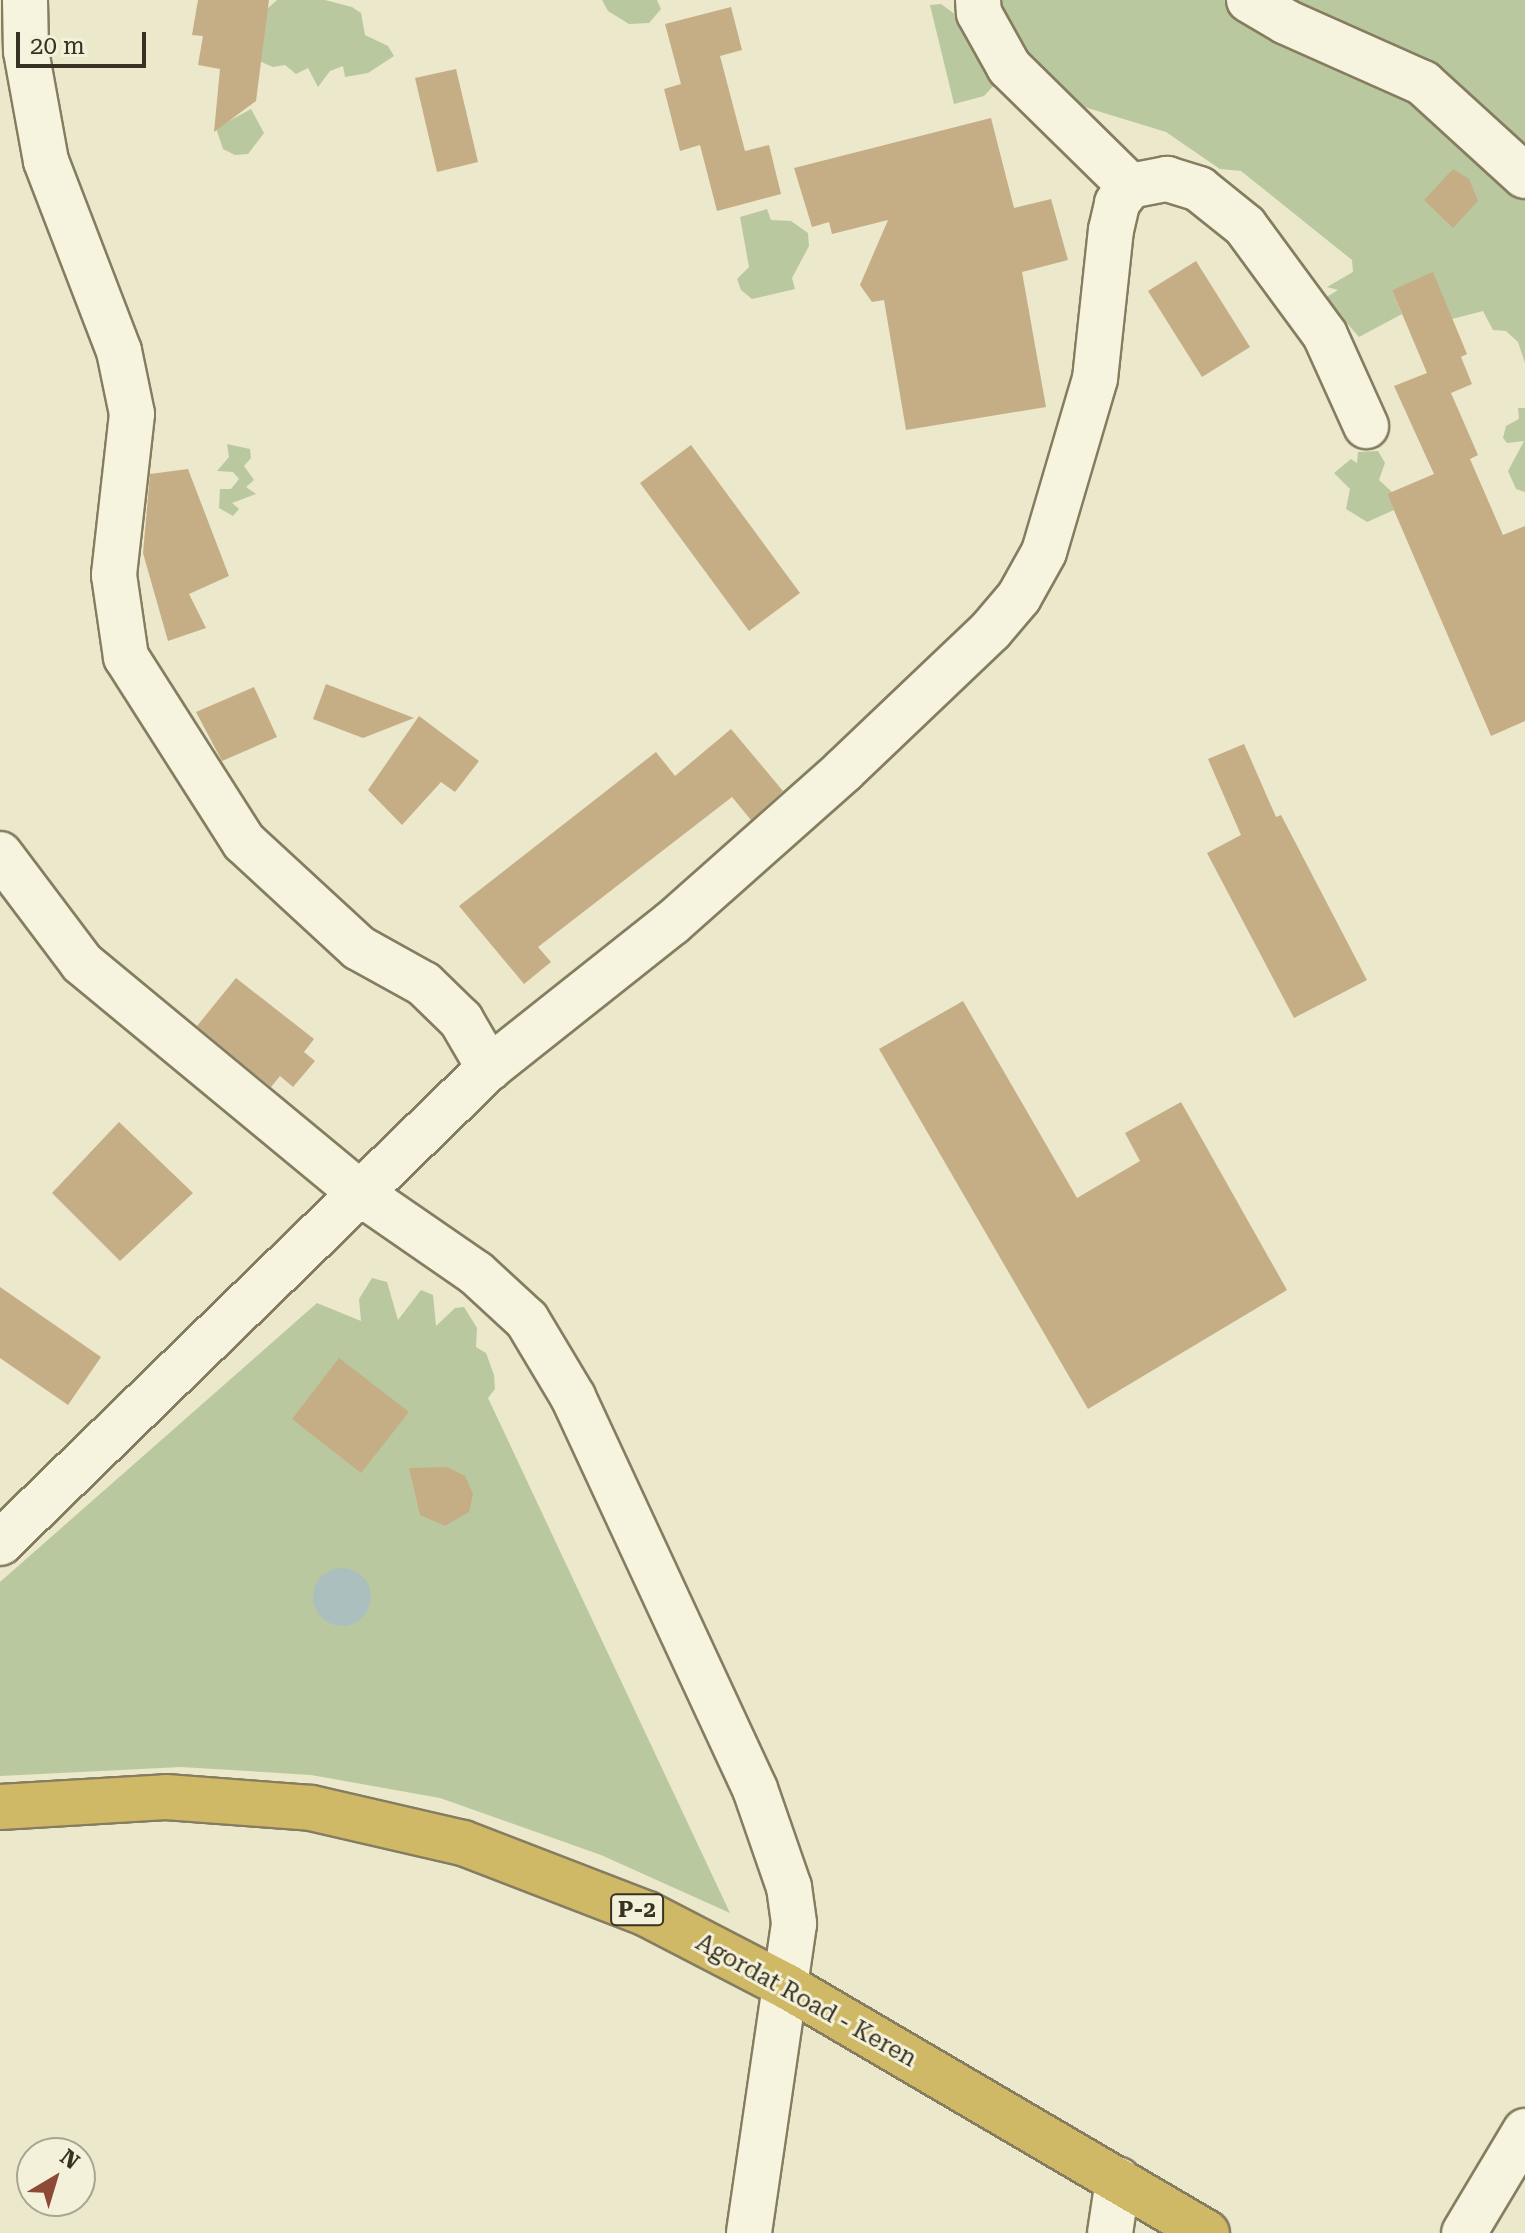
<!DOCTYPE html>
<html>
<head>
<meta charset="utf-8">
<style>
	body { margin:0 }
	#map { position:relative; width:1525px; height:2233px; overflow:hidden; background:#ebe8cb; font-family:"Roboto Serif",serif }
	div>[style] { position:absolute }
	.green>* { inset:0; background:#bac89f }
	.water>* { inset:0; background:#abc0be }
	.round { border-radius:50% }
	.building>* { inset:0; background:#c5ae85 }
	.roads { filter:drop-shadow(2px 0 #867d61) drop-shadow(-2px 0 #867d61) drop-shadow(0 2px #867d61) drop-shadow(0 -2px #867d61) }
	.minor>* { height:44px; margin:-22px; padding:0 22px; transform-origin:22px; border-radius:22px; background:#f6f4de }
	.highway>* { height:44px; margin:-22px; padding:0 22px; transform-origin:22px; border-radius:22px; background:#d0b966 }
	span { translate:-50% -50%; white-space:nowrap; text-align:center; line-height:1.15; -webkit-text-stroke:6px #f3f1da; paint-order:stroke }
	.shield-label span { padding:2px 6px; background:#f3f1da; border:2px solid; border-radius:6px; -webkit-text-stroke-width:0 }
	.shield-label { font-size:22px; color:#383222; font-weight:700 }
	.street-label { font-size:24px; color:#383222 }
	.north { position:absolute; left:16px; top:2137px; width:80px; height:80px; box-sizing:border-box; background:#f3f1da; border:2px solid #a8a590; border-radius:50%; rotate:38deg; font-size:22px; font-weight:700; line-height:32px; text-align:center; color:#383222 }
	.north::after { content:''; display:block; margin:auto; width:28px; height:36px; background:#8f4a37; clip-path:polygon(50% 0,100% 100%,50% 72%,0 100%) }
	.scale { position:absolute; left:16px; top:32px; width:130px; height:36px; box-sizing:border-box; border:4px solid #383222; border-top:0; padding-left:10px; font-size:24px; line-height:28px; white-space:nowrap; color:#383222; -webkit-text-stroke:6px #f3f1da; paint-order:stroke }
</style>
</head>
<body>
<div id="map">
	<div class="green">
		<i style="clip-path:polygon(277px 0,325px 0,352px 7px,361px 13px,365px 35px,388px 46px,394px 56px,368px 73px,345px 77px,343px 66px,330px 71px,318px 87px,308px 68px,296px 74px,285px 65px,273px 67px,259px 61px,267px 9px)"></i>
		<i style="clip-path:polygon(602px 0,657px 0,661px 9px,649px 23px,629px 24px,608px 11px)"></i>
		<i style="clip-path:polygon(1002px 0,1226px 0,1378px 76px,1525px 188px,1525px 363px,1518px 342px,1506px 331px,1493px 330px,1483px 311px,1452px 319px,1433px 273px,1392px 290px,1402px 314px,1359px 337px,1325px 298px,1338px 290px,1327px 287px,1353px 272px,1352px 260px,1241px 171px,1220px 169px,1166px 132px,1078px 105px,1025px 56px,1024px 45px,1017px 54px,1006px 28px,1010px 18px,995px 6px)"></i>
		<i style="clip-path:polygon(1272px 0,1525px 0,1525px 159px)"></i>
		<i style="clip-path:polygon(941px 4px,967px 23px,997px 82px,984px 96px,954px 104px,930px 5px)"></i>
		<i style="clip-path:polygon(251px 109px,264px 133px,248px 154px,235px 155px,223px 149px,216px 128px)"></i>
		<i style="clip-path:polygon(767px 209px,771px 220px,791px 221px,808px 233px,809px 246px,792px 278px,795px 289px,752px 299px,741px 290px,737px 279px,749px 267px,740px 217px)"></i>
		<i style="clip-path:polygon(1518px 408px,1525px 408px,1525px 492px,1516px 489px,1508px 471px,1524px 441px,1507px 443px,1503px 438px,1506px 426px,1519px 419px)"></i>
		<i style="clip-path:polygon(227px 444px,250px 449px,251px 458px,244px 466px,254px 480px,246px 487px,256px 494px,232px 503px,239px 509px,233px 516px,219px 508px,220px 489px,231px 489px,239px 479px,233px 472px,217px 471px,229px 457px)"></i>
		<i style="clip-path:polygon(1378px 451px,1385px 463px,1379px 480px,1392px 492px,1387px 494px,1394px 510px,1367px 522px,1346px 509px,1350px 489px,1334px 473px,1351px 459px,1357px 463px,1358px 452px)"></i>
		<i style="clip-path:polygon(372px 1278px,387px 1282px,398px 1320px,421px 1290px,433px 1295px,436px 1326px,455px 1308px,464px 1307px,477px 1328px,476px 1347px,486px 1353px,494px 1375px,495px 1389px,488px 1398px,730px 1913px,601px 1855px,440px 1798px,311px 1775px,181px 1767px,0 1776px,0 1582px,317px 1303px,361px 1321px,359px 1299px)"></i>
	</div>
	<div class="water">
		<i class="round" style="left:313px;top:1568px;width:58px;height:58px"></i>
	</div>
	<div class="building">
		<i style="clip-path:polygon(198px 0,269px 0,256px 101px,214px 132px,220px 69px,198px 65px,203px 36px,192px 35px)"></i>
		<i style="clip-path:polygon(731px 7px,742px 50px,720px 56px,745px 151px,769px 145px,781px 194px,717px 211px,700px 145px,680px 151px,664px 89px,681px 84px,665px 24px)"></i>
		<i style="clip-path:polygon(456px 69px,478px 162px,437px 172px,415px 78px)"></i>
		<i style="clip-path:polygon(991px 118px,1014px 208px,1051px 199px,1068px 260px,1022px 272px,1046px 407px,906px 430px,884px 300px,872px 302px,860px 285px,888px 220px,832px 234px,829px 222px,812px 227px,794px 168px)"></i>
		<i style="clip-path:polygon(1453px 169px,1469px 179px,1478px 201px,1453px 228px,1424px 200px)"></i>
		<i style="clip-path:polygon(1196px 261px,1250px 347px,1202px 377px,1148px 291px)"></i>
		<i style="clip-path:polygon(1433px 272px,1467px 354px,1461px 357px,1472px 384px,1451px 393px,1478px 455px,1470px 459px,1503px 535px,1525px 526px,1525px 721px,1491px 736px,1387px 494px,1434px 474px,1394px 386px,1427px 373px,1392px 290px)"></i>
		<i style="clip-path:polygon(691px 445px,800px 593px,749px 631px,640px 483px)"></i>
		<i style="clip-path:polygon(188px 469px,229px 576px,189px 594px,206px 628px,168px 641px,143px 553px,150px 474px)"></i>
		<i style="clip-path:polygon(326px 684px,414px 718px,363px 738px,313px 719px)"></i>
		<i style="clip-path:polygon(254px 687px,277px 737px,222px 761px,196px 712px)"></i>
		<i style="clip-path:polygon(419px 716px,479px 761px,455px 792px,441px 782px,402px 825px,368px 790px)"></i>
		<i style="clip-path:polygon(731px 729px,783px 791px,751px 820px,732px 797px,538px 947px,551px 962px,524px 984px,459px 906px,656px 752px,675px 776px)"></i>
		<i style="clip-path:polygon(1244px 744px,1276px 817px,1281px 815px,1367px 980px,1294px 1018px,1207px 853px,1241px 835px,1208px 759px)"></i>
		<i style="clip-path:polygon(236px 978px,314px 1039px,304px 1052px,315px 1061px,293px 1087px,280px 1076px,271px 1087px,197px 1026px)"></i>
		<i style="clip-path:polygon(963px 1001px,1077px 1198px,1140px 1161px,1125px 1133px,1181px 1102px,1287px 1290px,1088px 1409px,879px 1049px)"></i>
		<i style="clip-path:polygon(119px 1122px,193px 1193px,120px 1261px,52px 1193px)"></i>
		<i style="clip-path:polygon(0 1287px,101px 1357px,68px 1405px,0 1358px)"></i>
		<i style="clip-path:polygon(339px 1358px,409px 1412px,361px 1473px,292px 1419px)"></i>
		<i style="clip-path:polygon(447px 1467px,465px 1476px,473px 1494px,469px 1512px,445px 1526px,420px 1515px,409px 1468px)"></i>
	</div>
	<div class="roads">
		<div class="minor">
			<i style="left:25px;top:0;width:51px;rotate:88.9deg"></i>
			<i style="left:26px;top:51px;width:112px;rotate:79.7deg"></i>
			<i style="left:46px;top:161px;width:204px;rotate:69deg"></i>
			<i style="left:119px;top:351px;width:64px;rotate:78.3deg"></i>
			<i style="left:132px;top:414px;width:162px;rotate:96.4deg"></i>
			<i style="left:114px;top:575px;width:83px;rotate:81.7deg"></i>
			<i style="left:126px;top:657px;width:219px;rotate:57.5deg"></i>
			<i style="left:244px;top:842px;width:156px;rotate:42.7deg"></i>
			<i style="left:359px;top:948px;width:74px;rotate:29deg"></i>
			<i style="left:424px;top:984px;width:52px;rotate:44.2deg"></i>
			<i style="left:461px;top:1020px;width:56px;rotate:59.7deg"></i>
			<i style="left:978px;top:0;width:13px;rotate:86deg"></i>
			<i style="left:979px;top:13px;width:62px;rotate:60.9deg"></i>
			<i style="left:1009px;top:67px;width:170px;rotate:44.5deg"></i>
			<i style="left:1249px;top:0;width:43px;rotate:30.7deg"></i>
			<i style="left:1286px;top:22px;width:150px;rotate:24deg"></i>
			<i style="left:1423px;top:83px;width:138px;rotate:42.4deg"></i>
			<i style="left:0;top:854px;width:136px;rotate:53deg"></i>
			<i style="left:82px;top:963px;width:361px;rotate:39.6deg"></i>
			<i style="left:360px;top:1193px;width:141px;rotate:34.6deg"></i>
			<i style="left:476px;top:1273px;width:69px;rotate:42.7deg"></i>
			<i style="left:527px;top:1320px;width:90px;rotate:59.1deg"></i>
			<i style="left:573px;top:1397px;width:432px;rotate:65.1deg"></i>
			<i style="left:755px;top:1789px;width:104px;rotate:70.9deg"></i>
			<i style="left:789px;top:1887px;width:37px;rotate:82deg"></i>
			<i style="left:794px;top:1924px;width:312px;rotate:98.3deg"></i>
			<i style="left:0;top:1543px;width:682px;rotate:-44.17deg"></i>
			<i style="left:489px;top:1068px;width:233px;rotate:-38.4deg"></i>
			<i style="left:672px;top:923px;width:229px;rotate:-41.6deg"></i>
			<i style="left:843px;top:771px;width:204px;rotate:-43.6deg"></i>
			<i style="left:991px;top:630px;width:43px;rotate:-49.7deg"></i>
			<i style="left:1019px;top:597px;width:51px;rotate:-60.9deg"></i>
			<i style="left:1044px;top:552px;width:180px;rotate:-73.6deg"></i>
			<i style="left:1095px;top:379px;width:150px;rotate:-83.9deg"></i>
			<i style="left:1111px;top:230px;width:28px;rotate:-77deg"></i>
			<i style="left:1117px;top:203px;width:21px;rotate:-53deg"></i>
			<i style="left:1130px;top:186px;width:38px;rotate:-11deg"></i>
			<i style="left:1167px;top:179px;width:34px;rotate:17deg"></i>
			<i style="left:1199px;top:189px;width:59px;rotate:38.8deg"></i>
			<i style="left:1245px;top:226px;width:135px;rotate:53.7deg"></i>
			<i style="left:1325px;top:335px;width:100px;rotate:65.7deg"></i>
			<i style="left:1110px;top:2233px;width:54px;rotate:-81.4deg"></i>
			<i style="left:1464px;top:2233px;width:119px;rotate:-59.1deg"></i>
		</div>
		<div class="highway">
			<i style="left:0;top:1807px;width:166px;rotate:-3.4deg"></i>
			<i style="left:166px;top:1797px;width:145px;rotate:4.3deg"></i>
			<i style="left:311px;top:1808px;width:156px;rotate:13deg"></i>
			<i style="left:463px;top:1843px;width:197px;rotate:21.1deg"></i>
			<i style="left:647px;top:1914px;width:157px;rotate:27.4deg"></i>
			<i style="left:786px;top:1986px;width:488px;rotate:30.4deg"></i>
		</div>
	</div>
	<div class="shield-label">
		<span style="left:637px;top:1910px">P-2</span>
	</div>
	<div class="street-label">
		<span style="left:806px;top:2001px;rotate:29deg">Agordat Road - Keren</span>
	</div>
	<div class="north">N</div>
	<div class="scale">20 m</div>
</div>
</body>
</html>
